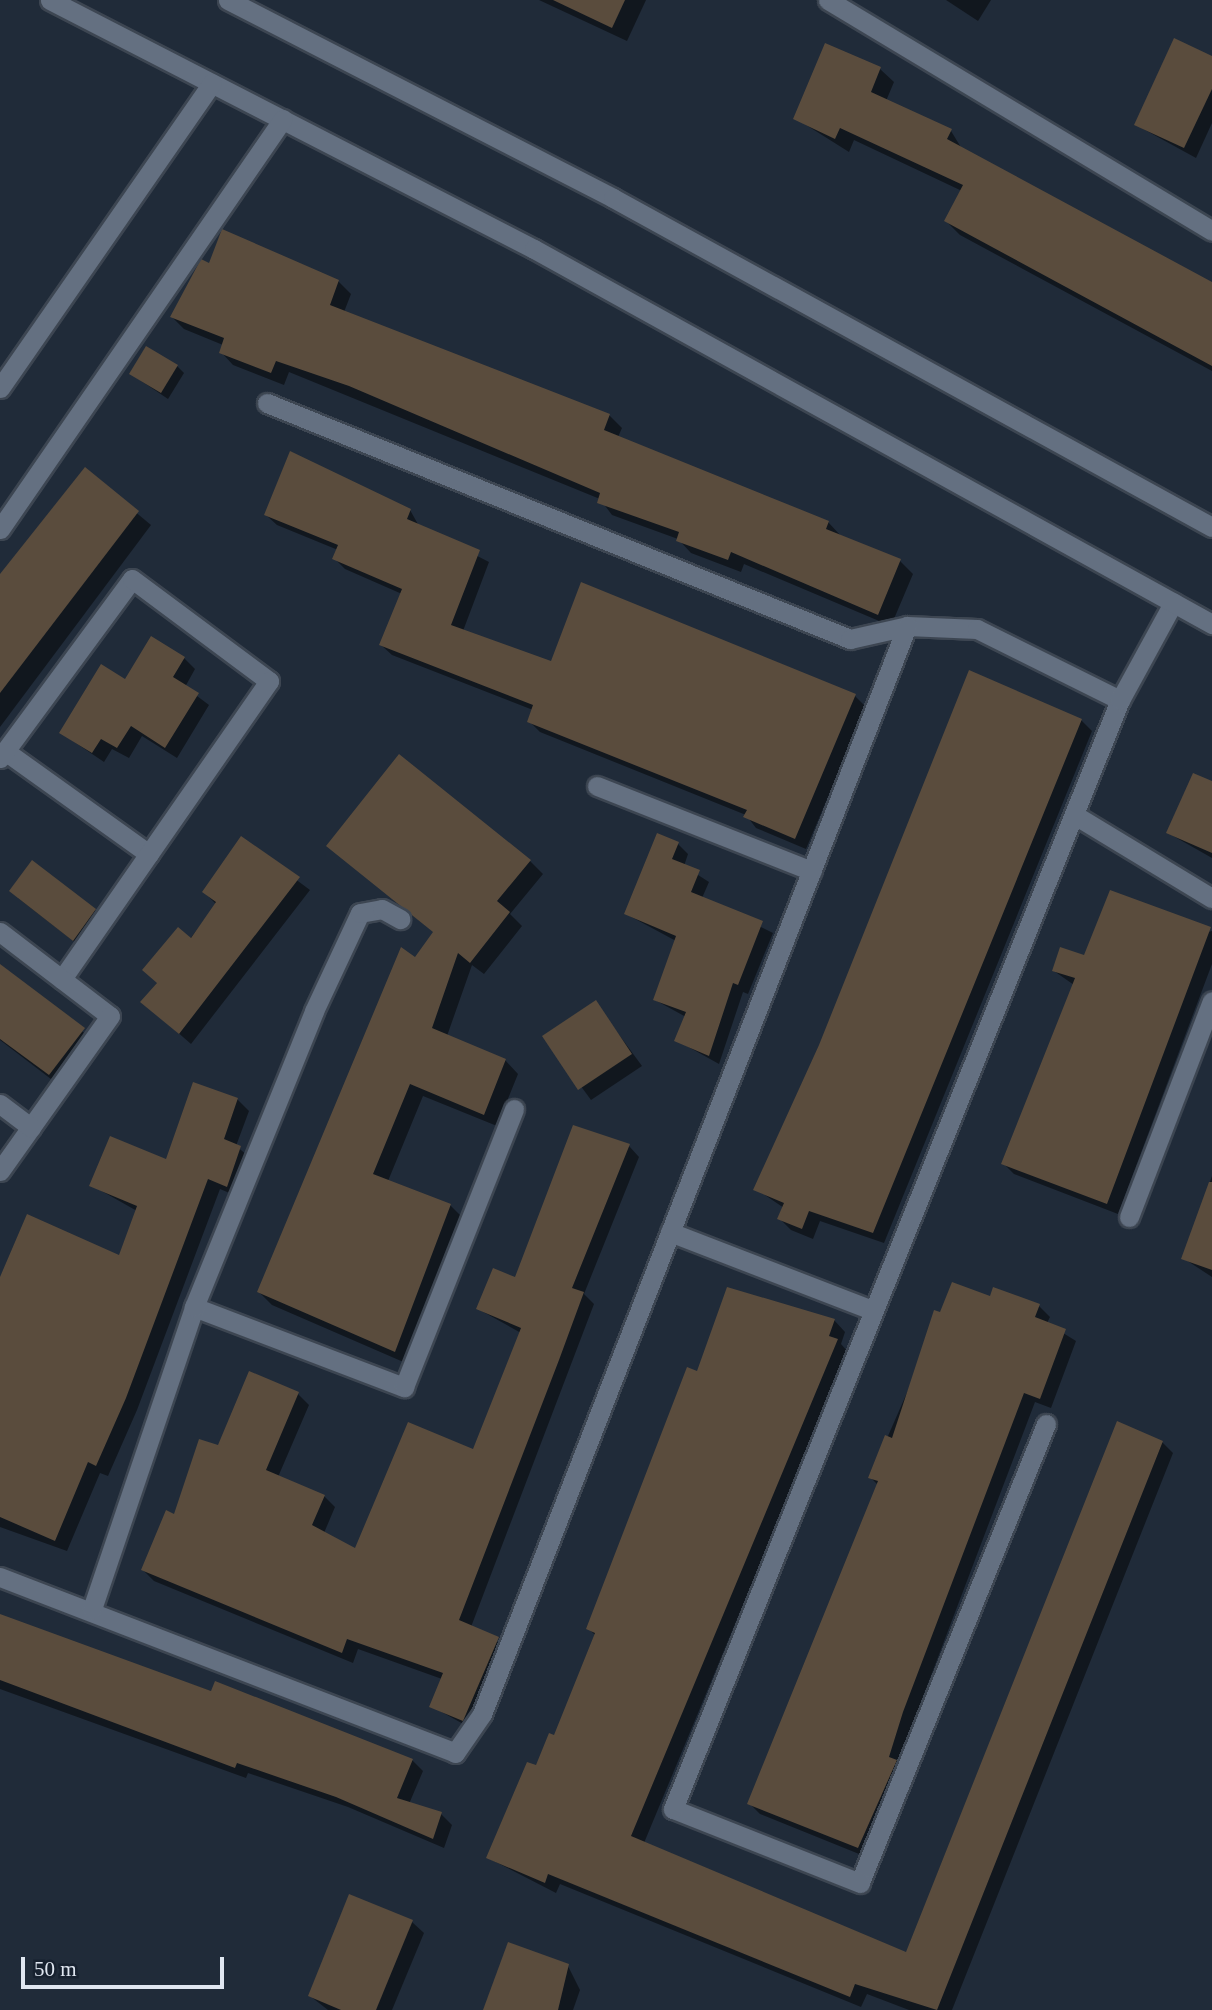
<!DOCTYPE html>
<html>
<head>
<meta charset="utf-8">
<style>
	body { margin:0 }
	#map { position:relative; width:1212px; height:2010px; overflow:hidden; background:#202b39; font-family:Georgia,serif }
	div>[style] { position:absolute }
	.shadow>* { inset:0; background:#0007 }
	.building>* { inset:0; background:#5a4c3d }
	.roads { filter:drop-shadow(2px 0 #3d4652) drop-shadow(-2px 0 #3d4652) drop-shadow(0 2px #3d4652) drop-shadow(0 -2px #3d4652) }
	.minor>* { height:19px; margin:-9.5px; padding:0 9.5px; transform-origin:9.5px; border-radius:9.5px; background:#647081 }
	.tertiary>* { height:19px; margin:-9.5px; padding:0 9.5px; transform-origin:9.5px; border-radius:9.5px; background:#647081 }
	span { translate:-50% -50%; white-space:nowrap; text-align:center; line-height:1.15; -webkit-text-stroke:5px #17212f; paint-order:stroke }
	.scale { position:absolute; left:21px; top:1957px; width:203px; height:32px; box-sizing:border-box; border:4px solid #e0e7f1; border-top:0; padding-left:9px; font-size:21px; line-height:24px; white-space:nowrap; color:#e0e7f1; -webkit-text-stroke:5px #17212f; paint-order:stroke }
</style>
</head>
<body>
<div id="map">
	<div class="shadow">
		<i style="clip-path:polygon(539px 0,646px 0,627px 41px)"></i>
		<i style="clip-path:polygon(946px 0,991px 0,978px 21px)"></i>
		<i style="clip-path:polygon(1212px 58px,1212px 123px,1196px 158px,1136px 125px)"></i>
		<i style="clip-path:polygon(880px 69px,894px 82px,886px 101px,951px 131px,962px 149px,1212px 284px,1212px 371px,960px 235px,946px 221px,962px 191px,854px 140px,849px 152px,795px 118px)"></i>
		<i style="clip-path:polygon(210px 265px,338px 281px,351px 294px,344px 312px,609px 415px,622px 428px,618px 437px,828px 522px,841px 536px,900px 561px,913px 574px,891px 626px,744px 564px,741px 572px,691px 553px,678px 539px,612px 515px,600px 499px,289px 372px,284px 385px,233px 365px,221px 352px,223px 345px,184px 329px,172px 317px)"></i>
		<i style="clip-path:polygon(177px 366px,184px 373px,168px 399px,131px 374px)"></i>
		<i style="clip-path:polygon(85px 470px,151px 525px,0 727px,0 577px)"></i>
		<i style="clip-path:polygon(410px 510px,419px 526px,489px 562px,463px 631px,552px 664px,582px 585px,855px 696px,866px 707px,806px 849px,756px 828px,746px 815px,540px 732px,529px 721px,533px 710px,392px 655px,381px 645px,402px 594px,345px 569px,335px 559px,338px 550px,277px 525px,266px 515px)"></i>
		<i style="clip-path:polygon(184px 658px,195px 669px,185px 687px,209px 705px,177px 758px,142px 736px,129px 758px,112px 749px,104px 762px,61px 733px,126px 681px)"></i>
		<i style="clip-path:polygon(1081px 720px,1092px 731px,884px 1243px,820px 1221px,813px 1239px,791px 1230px,780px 1219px,784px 1208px,756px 1189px)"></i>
		<i style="clip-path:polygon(1212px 783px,1212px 858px,1168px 833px)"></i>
		<i style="clip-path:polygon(658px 836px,678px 844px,688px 854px,684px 866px,709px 882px,702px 898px,773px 933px,748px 994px,743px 992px,719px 1064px,676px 1040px,686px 1017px,655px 1000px,676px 941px,626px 914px)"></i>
		<i style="clip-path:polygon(241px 839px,310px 890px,191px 1044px,143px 1002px,216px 904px,204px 892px)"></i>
		<i style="clip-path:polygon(328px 846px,530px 861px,543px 874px,510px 914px,522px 926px,484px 974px,472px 965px,447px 1036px,505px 1060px,518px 1074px,497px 1126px,423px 1096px,388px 1181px,450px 1205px,463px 1218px,408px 1364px,272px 1305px,259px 1292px,415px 959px,435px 933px)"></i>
		<i style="clip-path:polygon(18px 898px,95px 910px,102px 917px,81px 947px)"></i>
		<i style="clip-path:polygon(1212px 931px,1212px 964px,1118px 1214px,1014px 1174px,1003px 1163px,1074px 985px,1054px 971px)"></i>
		<i style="clip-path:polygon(0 966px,98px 1044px,64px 1089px,0 1040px)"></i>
		<i style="clip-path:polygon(595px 1002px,642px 1066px,591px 1100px,545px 1037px)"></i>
		<i style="clip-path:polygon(237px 1099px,249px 1111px,236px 1146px,252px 1159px,239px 1197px,220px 1189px,137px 1410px,108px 1476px,100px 1473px,67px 1551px,0 1527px,0 1281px,120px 1257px,137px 1211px,91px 1185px,167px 1162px)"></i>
		<i style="clip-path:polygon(629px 1146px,639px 1157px,584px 1294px,594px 1304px,471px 1627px,509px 1649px,474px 1730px,431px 1706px,442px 1679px,358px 1649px,353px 1663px,154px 1581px,143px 1570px,219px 1448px,298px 1394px,309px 1405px,278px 1477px,324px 1496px,335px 1507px,324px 1533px,356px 1550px,474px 1451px,521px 1333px,478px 1309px,516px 1280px)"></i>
		<i style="clip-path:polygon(1212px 1176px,1212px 1277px,1183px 1258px)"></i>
		<i style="clip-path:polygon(991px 1299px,1039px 1306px,1050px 1317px,1047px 1323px,1076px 1341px,1051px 1408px,1035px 1402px,913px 1723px,899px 1790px,869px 1858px,760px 1814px,749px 1803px,878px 1485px,870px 1477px,941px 1315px)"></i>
		<i style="clip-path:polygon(834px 1320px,845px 1332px,841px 1344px,848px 1352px,644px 1843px,907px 1954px,1162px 1442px,1173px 1453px,952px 2010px,909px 2010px,867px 1994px,861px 2007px,560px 1884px,556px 1893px,488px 1858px,555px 1737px,596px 1636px,588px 1628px,698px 1373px)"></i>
		<i style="clip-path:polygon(0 1619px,412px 1760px,423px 1771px,409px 1804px,441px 1814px,452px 1825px,444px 1848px,348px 1807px,248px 1773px,246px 1778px,0 1689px)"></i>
		<i style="clip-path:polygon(412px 1922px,424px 1933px,392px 2010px,328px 2010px,310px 1996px)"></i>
		<i style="clip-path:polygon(568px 1966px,580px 1990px,573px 2010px,485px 2010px)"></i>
	</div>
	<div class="building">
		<i style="clip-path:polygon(553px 0,625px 0,612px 28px)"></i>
		<i style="clip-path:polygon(1174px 38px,1212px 56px,1212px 89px,1184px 148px,1134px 125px)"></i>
		<i style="clip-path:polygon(825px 43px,881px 67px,871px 92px,952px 129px,947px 139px,1212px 282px,1212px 366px,944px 221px,963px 185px,840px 128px,835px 139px,793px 119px)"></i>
		<i style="clip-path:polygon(222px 229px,339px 280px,330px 305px,610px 414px,604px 430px,829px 521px,826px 529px,901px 559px,878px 615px,731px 552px,728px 560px,676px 541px,679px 532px,597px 503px,600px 493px,349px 386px,276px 361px,271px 373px,219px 353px,224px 338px,170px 317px,201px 259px,209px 263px)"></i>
		<i style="clip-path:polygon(146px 346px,178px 365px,161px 393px,129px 374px)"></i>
		<i style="clip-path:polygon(290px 451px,411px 509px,407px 519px,480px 550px,451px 625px,551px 661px,581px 582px,856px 694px,795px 839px,743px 817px,747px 810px,527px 722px,533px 705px,379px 645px,402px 589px,332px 559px,338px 545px,264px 515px)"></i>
		<i style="clip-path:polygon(85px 467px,139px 511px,0 693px,0 574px)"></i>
		<i style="clip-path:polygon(151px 636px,185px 657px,173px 677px,199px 693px,165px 748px,131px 726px,117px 748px,101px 739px,92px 753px,59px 733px,101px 664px,125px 679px)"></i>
		<i style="clip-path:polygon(969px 670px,1082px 719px,873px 1233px,809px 1211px,802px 1229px,777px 1219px,784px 1203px,753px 1190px,819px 1045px)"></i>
		<i style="clip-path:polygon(399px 754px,531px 860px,497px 901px,510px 912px,470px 963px,458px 953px,432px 1028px,506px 1059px,484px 1115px,410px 1084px,373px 1174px,451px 1204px,395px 1352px,257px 1292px,401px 947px,415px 957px,433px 932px,326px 846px)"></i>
		<i style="clip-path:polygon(1193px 773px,1212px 781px,1212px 853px,1166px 833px)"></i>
		<i style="clip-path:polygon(657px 833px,679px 842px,672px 859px,700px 870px,691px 892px,763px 921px,738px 985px,733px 983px,709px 1056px,674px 1041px,686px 1012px,653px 1000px,676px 936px,624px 914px)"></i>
		<i style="clip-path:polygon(241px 836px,300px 877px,179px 1034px,140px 1002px,157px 983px,142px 970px,178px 927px,191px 938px,216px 902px,202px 892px)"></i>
		<i style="clip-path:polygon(32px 860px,96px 909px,73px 941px,9px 891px)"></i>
		<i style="clip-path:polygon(1110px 890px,1211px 927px,1107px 1204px,1001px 1164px,1075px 978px,1052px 971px,1060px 947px,1084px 955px)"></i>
		<i style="clip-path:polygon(0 964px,85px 1028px,49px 1075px,0 1039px)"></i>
		<i style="clip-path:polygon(596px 1000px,632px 1054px,578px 1090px,542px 1036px)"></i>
		<i style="clip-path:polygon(193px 1082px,238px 1098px,224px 1139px,241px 1146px,227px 1187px,208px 1179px,126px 1398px,96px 1466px,88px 1462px,55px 1541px,0 1517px,0 1277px,27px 1214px,119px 1255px,137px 1206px,89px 1186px,110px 1136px,166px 1159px)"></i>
		<i style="clip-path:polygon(573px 1125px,630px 1144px,572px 1288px,584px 1292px,559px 1360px,459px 1620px,499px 1637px,463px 1721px,429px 1707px,443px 1673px,347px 1639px,342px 1653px,141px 1570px,166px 1510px,174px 1514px,199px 1439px,218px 1445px,249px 1371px,299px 1392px,266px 1470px,325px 1495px,312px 1525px,355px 1548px,408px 1422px,473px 1449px,521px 1328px,476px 1309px,493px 1268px,515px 1277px)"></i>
		<i style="clip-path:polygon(1209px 1182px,1212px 1182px,1212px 1270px,1181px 1259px)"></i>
		<i style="clip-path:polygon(952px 1282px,990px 1296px,993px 1287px,1040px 1304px,1035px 1317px,1066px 1329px,1040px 1399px,1024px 1393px,903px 1712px,889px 1757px,897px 1760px,858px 1848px,747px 1804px,878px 1481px,868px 1478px,885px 1435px,892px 1438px,934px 1310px,940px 1312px)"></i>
		<i style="clip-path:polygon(727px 1287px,835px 1319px,829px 1336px,838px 1339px,631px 1836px,906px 1952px,1117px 1421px,1163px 1441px,937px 2010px,855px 1984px,850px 1997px,548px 1874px,545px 1883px,486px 1858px,527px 1762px,536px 1765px,549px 1733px,554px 1735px,595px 1633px,586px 1629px,687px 1367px,697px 1371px)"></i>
		<i style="clip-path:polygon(0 1614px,211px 1691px,215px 1681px,413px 1759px,397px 1798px,442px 1812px,433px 1839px,336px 1797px,237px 1763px,235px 1768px,0 1680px)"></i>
		<i style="clip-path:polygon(349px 1894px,413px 1920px,376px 2010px,341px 2010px,308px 1996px)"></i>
		<i style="clip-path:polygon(508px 1942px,569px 1964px,558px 2010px,483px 2010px)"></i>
	</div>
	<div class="roads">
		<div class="minor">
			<i style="left:828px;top:0;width:448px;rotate:31deg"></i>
			<i style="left:267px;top:403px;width:629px;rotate:22.04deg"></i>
			<i style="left:850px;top:639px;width:58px;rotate:-12.8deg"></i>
			<i style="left:907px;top:626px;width:70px;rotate:2.5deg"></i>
			<i style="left:977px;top:629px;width:160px;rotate:26.4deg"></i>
			<i style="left:5px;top:751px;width:177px;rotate:35.6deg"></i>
			<i style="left:0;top:758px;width:222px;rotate:-53.6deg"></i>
			<i style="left:132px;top:579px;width:171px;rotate:36.7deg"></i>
			<i style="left:269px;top:681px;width:363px;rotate:124.8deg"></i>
			<i style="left:597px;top:786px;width:231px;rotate:21.6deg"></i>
			<i style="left:1078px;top:817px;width:157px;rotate:31.2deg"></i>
			<i style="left:0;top:932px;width:138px;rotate:37.4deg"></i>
			<i style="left:110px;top:1016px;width:190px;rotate:125.4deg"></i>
			<i style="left:0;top:1104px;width:39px;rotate:37deg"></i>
			<i style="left:1129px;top:1217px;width:231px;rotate:-69deg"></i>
			<i style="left:670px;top:1232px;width:217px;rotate:21.1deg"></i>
			<i style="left:194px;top:1307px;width:225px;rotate:20.9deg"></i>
			<i style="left:404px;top:1387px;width:299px;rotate:-68.4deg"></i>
			<i style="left:1046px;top:1424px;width:495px;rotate:112.1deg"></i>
			<i style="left:860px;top:1883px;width:201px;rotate:-158.4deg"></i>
			<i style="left:673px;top:1809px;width:1196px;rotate:-68.05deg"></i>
			<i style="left:1120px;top:700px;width:111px;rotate:-61.3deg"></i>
			<i style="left:0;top:1577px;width:488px;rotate:21.1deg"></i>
			<i style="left:455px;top:1753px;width:47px;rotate:-55.3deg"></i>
			<i style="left:482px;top:1714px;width:1168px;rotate:-68.66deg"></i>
			<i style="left:92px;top:1609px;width:319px;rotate:-71.3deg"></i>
			<i style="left:194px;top:1307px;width:319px;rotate:-67.9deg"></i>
			<i style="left:314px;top:1011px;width:108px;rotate:-64.9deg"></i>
			<i style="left:360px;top:913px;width:22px;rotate:-10deg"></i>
			<i style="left:382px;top:909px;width:21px;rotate:29deg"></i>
		</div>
		<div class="tertiary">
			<i style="left:50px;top:0;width:544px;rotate:27.22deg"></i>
			<i style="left:534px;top:249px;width:775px;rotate:28.95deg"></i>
			<i style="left:228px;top:0;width:433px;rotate:27.2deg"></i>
			<i style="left:613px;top:198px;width:683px;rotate:28.78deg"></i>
			<i style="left:0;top:388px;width:371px;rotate:-55.2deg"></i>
			<i style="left:0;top:529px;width:498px;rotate:-55.4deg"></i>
		</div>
	</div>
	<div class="scale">50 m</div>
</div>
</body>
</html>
